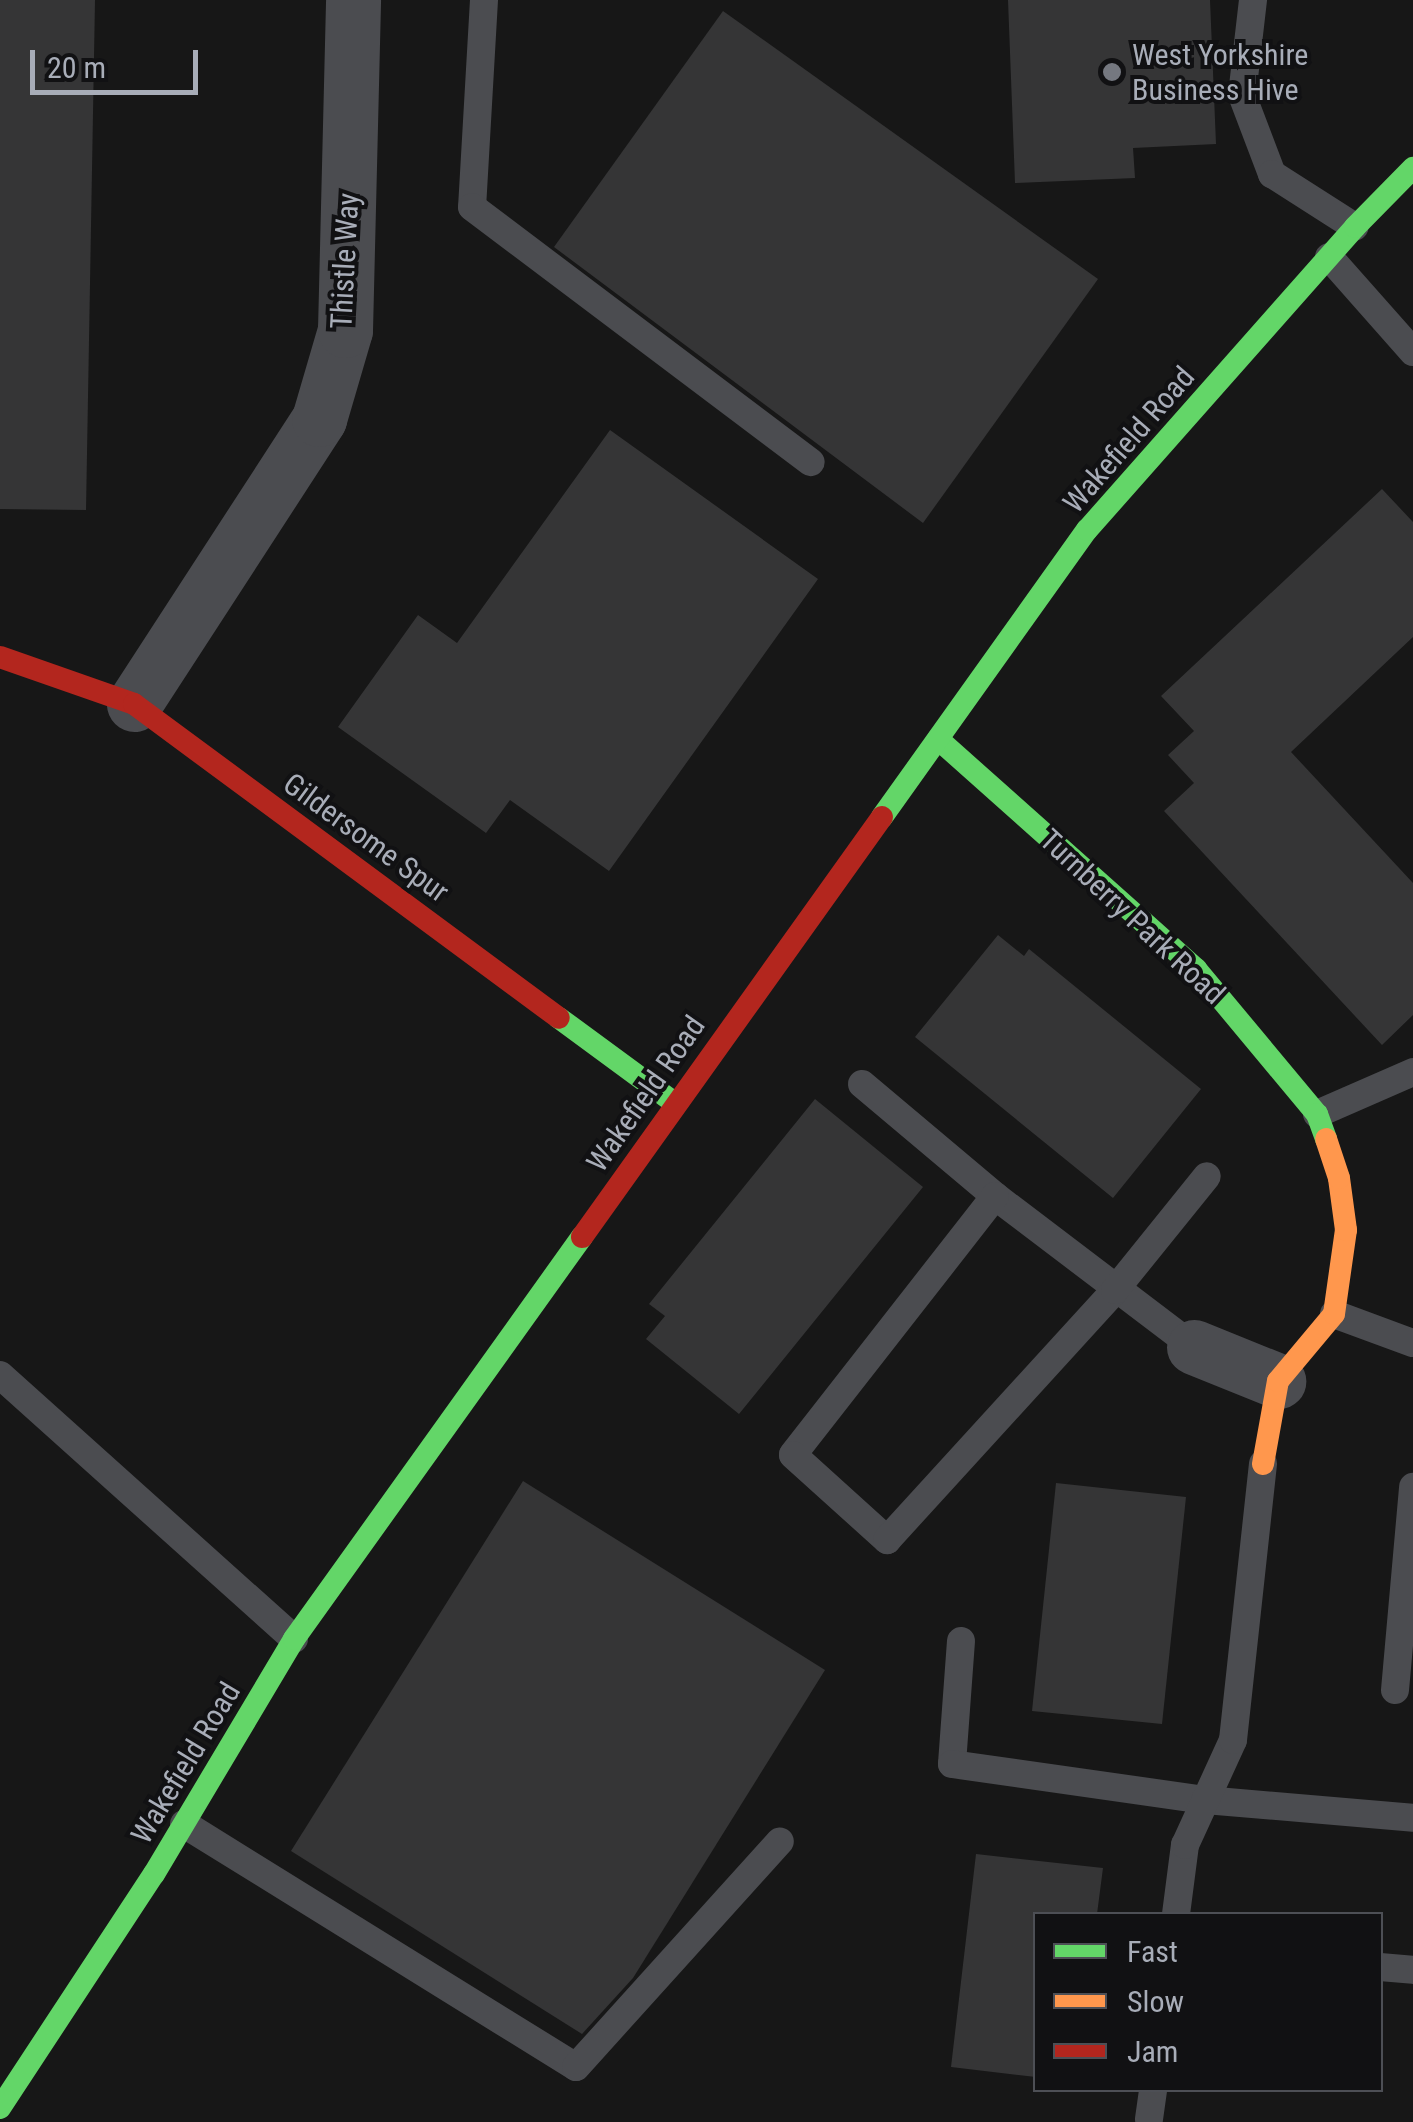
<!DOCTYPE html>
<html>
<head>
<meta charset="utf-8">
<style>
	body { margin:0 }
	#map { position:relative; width:1413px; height:2122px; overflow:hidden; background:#171717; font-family:"Roboto Condensed",sans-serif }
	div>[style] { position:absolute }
	.building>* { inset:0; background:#353536 }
	.lane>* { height:28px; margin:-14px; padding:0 14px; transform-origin:14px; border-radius:14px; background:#4b4c50 }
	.street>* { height:55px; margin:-27.5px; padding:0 27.5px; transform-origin:27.5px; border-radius:27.5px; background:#4b4c50 }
	.fast>* { height:22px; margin:-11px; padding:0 11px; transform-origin:11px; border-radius:11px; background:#63d668 }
	.slow>* { height:22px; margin:-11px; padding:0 11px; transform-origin:11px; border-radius:11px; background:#ff974d }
	.jam>* { height:22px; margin:-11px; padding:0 11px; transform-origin:11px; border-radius:11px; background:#b3261e }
	.dots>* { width:28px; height:28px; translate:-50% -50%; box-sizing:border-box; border:5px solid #111113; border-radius:50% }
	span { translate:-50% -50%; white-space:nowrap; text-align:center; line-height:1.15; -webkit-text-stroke:8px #111113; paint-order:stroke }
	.poi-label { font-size:30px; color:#a8adb8 }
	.left { translate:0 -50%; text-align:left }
	.street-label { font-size:30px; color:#a8adb8 }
	.legend { position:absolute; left:1033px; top:1912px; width:350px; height:180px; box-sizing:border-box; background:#111113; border:2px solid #4d4f55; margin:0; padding:12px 18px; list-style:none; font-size:30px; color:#a8adb8 }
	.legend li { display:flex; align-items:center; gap:20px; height:50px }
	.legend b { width:50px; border:2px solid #4d4f55 }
	.scale { position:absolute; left:30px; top:50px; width:168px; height:45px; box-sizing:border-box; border:5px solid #a8adb8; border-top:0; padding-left:12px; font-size:30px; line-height:35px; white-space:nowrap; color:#a8adb8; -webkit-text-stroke:8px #111113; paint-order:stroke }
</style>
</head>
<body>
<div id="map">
	<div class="building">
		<i style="clip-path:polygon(0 0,95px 0,86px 510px,0 509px)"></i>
		<i style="clip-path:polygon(1008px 0,1210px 0,1216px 144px,1133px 148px,1135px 178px,1015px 183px)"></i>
		<i style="clip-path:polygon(723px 11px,1098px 279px,923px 523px,554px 247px)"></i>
		<i style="clip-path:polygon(610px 430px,818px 579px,609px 871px,510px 800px,486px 833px,338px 727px,418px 615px,457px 643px)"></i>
		<i style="clip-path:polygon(1382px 489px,1413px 522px,1413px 637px,1291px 752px,1413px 883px,1413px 1015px,1382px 1045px,1164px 811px,1194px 783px,1168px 755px,1194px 731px,1161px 696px)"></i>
		<i style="clip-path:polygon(998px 935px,1024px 956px,1029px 949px,1201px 1089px,1113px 1198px,915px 1037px)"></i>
		<i style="clip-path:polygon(815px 1099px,923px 1187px,739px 1414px,646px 1339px,665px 1316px,649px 1304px)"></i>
		<i style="clip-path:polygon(523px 1481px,825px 1670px,633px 1978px,582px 2034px,291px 1851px)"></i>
		<i style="clip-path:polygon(1056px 1483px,1186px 1497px,1162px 1724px,1032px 1711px)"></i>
		<i style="clip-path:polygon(976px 1854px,1103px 1868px,1097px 1914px,1036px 1914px,1036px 2077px,951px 2067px)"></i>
	</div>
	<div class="lane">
		<i style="left:484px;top:0;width:207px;rotate:93.3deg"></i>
		<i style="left:472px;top:207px;width:424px;rotate:37deg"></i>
		<i style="left:1253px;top:0;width:96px;rotate:96.6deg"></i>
		<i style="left:1242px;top:95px;width:85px;rotate:69.2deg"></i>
		<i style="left:1272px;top:174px;width:98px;rotate:32.6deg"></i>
		<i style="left:1329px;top:257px;width:127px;rotate:48.5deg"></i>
		<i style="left:862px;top:1084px;width:174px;rotate:40.1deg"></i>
		<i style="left:995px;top:1196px;width:250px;rotate:37.2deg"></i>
		<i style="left:1317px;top:1114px;width:105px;rotate:-23.6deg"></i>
		<i style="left:995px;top:1196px;width:328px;rotate:128deg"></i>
		<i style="left:793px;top:1455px;width:127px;rotate:42.1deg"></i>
		<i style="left:887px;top:1540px;width:338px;rotate:-47.6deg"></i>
		<i style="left:1115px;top:1290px;width:146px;rotate:-51.1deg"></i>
		<i style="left:1334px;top:1314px;width:84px;rotate:20.2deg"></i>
		<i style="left:0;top:1375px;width:395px;rotate:41.9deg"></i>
		<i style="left:961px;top:1641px;width:123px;rotate:94.2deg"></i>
		<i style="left:952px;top:1764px;width:256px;rotate:8.1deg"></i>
		<i style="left:1205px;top:1800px;width:209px;rotate:4.9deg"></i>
		<i style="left:1395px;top:1690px;width:204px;rotate:-84.9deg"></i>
		<i style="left:184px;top:1824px;width:461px;rotate:31.8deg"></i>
		<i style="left:576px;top:2067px;width:304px;rotate:-47.9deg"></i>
		<i style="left:1176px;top:1914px;width:70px;rotate:-82.6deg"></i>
		<i style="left:1185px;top:1845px;width:115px;rotate:-65.4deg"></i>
		<i style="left:1233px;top:1740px;width:278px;rotate:-83.8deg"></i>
		<i style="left:1380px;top:1967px;width:33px;rotate:5deg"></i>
		<i style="left:1149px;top:2119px;width:29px;rotate:-82deg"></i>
	</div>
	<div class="street">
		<i style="left:134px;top:704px;width:340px;rotate:-57deg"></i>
		<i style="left:319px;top:419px;width:93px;rotate:-73.7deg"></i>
		<i style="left:345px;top:330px;width:330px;rotate:-88.6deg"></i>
		<i style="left:1194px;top:1347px;width:91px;rotate:22deg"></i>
	</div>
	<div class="fast">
		<i style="left:938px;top:739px;width:346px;rotate:41.7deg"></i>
		<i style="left:1196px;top:969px;width:189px;rotate:50.2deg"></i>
		<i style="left:1317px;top:1114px;width:27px;rotate:70deg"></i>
		<i style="left:882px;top:817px;width:353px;rotate:-54.5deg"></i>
		<i style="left:1087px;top:530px;width:405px;rotate:-48.5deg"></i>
		<i style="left:1355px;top:227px;width:83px;rotate:-45.5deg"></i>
		<i style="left:559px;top:1018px;width:145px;rotate:36.3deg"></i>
		<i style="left:0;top:2108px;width:280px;rotate:-56.7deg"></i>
		<i style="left:154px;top:1874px;width:274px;rotate:-59.2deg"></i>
		<i style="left:294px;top:1639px;width:495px;rotate:-54.4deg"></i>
	</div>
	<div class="slow">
		<i style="left:1263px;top:1464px;width:84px;rotate:-79.8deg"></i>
		<i style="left:1278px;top:1381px;width:87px;rotate:-50.1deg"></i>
		<i style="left:1334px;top:1314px;width:85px;rotate:-81.9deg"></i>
		<i style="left:1346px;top:1230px;width:52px;rotate:-97.7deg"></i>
		<i style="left:1339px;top:1178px;width:41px;rotate:-108.4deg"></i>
	</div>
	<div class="jam">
		<i style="left:0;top:657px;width:142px;rotate:19.3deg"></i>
		<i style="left:134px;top:704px;width:528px;rotate:36.46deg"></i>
		<i style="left:582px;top:1237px;width:516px;rotate:-54.46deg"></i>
	</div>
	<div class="dots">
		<i style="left:1112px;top:72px;background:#757880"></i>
	</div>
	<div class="poi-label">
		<span class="left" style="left:1132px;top:72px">West Yorkshire<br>Business Hive</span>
	</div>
	<div class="street-label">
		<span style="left:345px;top:261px;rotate:-87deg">Thistle Way</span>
		<span style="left:1129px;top:440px;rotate:-49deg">Wakefield Road</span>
		<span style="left:366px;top:838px;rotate:36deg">Gildersome Spur</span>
		<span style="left:1132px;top:917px;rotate:43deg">Turnberry Park Road</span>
		<span style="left:646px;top:1094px;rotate:-55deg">Wakefield Road</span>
		<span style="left:186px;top:1763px;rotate:-59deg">Wakefield Road</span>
	</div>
	<ul class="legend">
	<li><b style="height:12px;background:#63d668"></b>Fast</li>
	<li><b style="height:12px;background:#ff974d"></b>Slow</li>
	<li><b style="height:12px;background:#b3261e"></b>Jam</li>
	</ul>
	<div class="scale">20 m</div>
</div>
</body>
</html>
